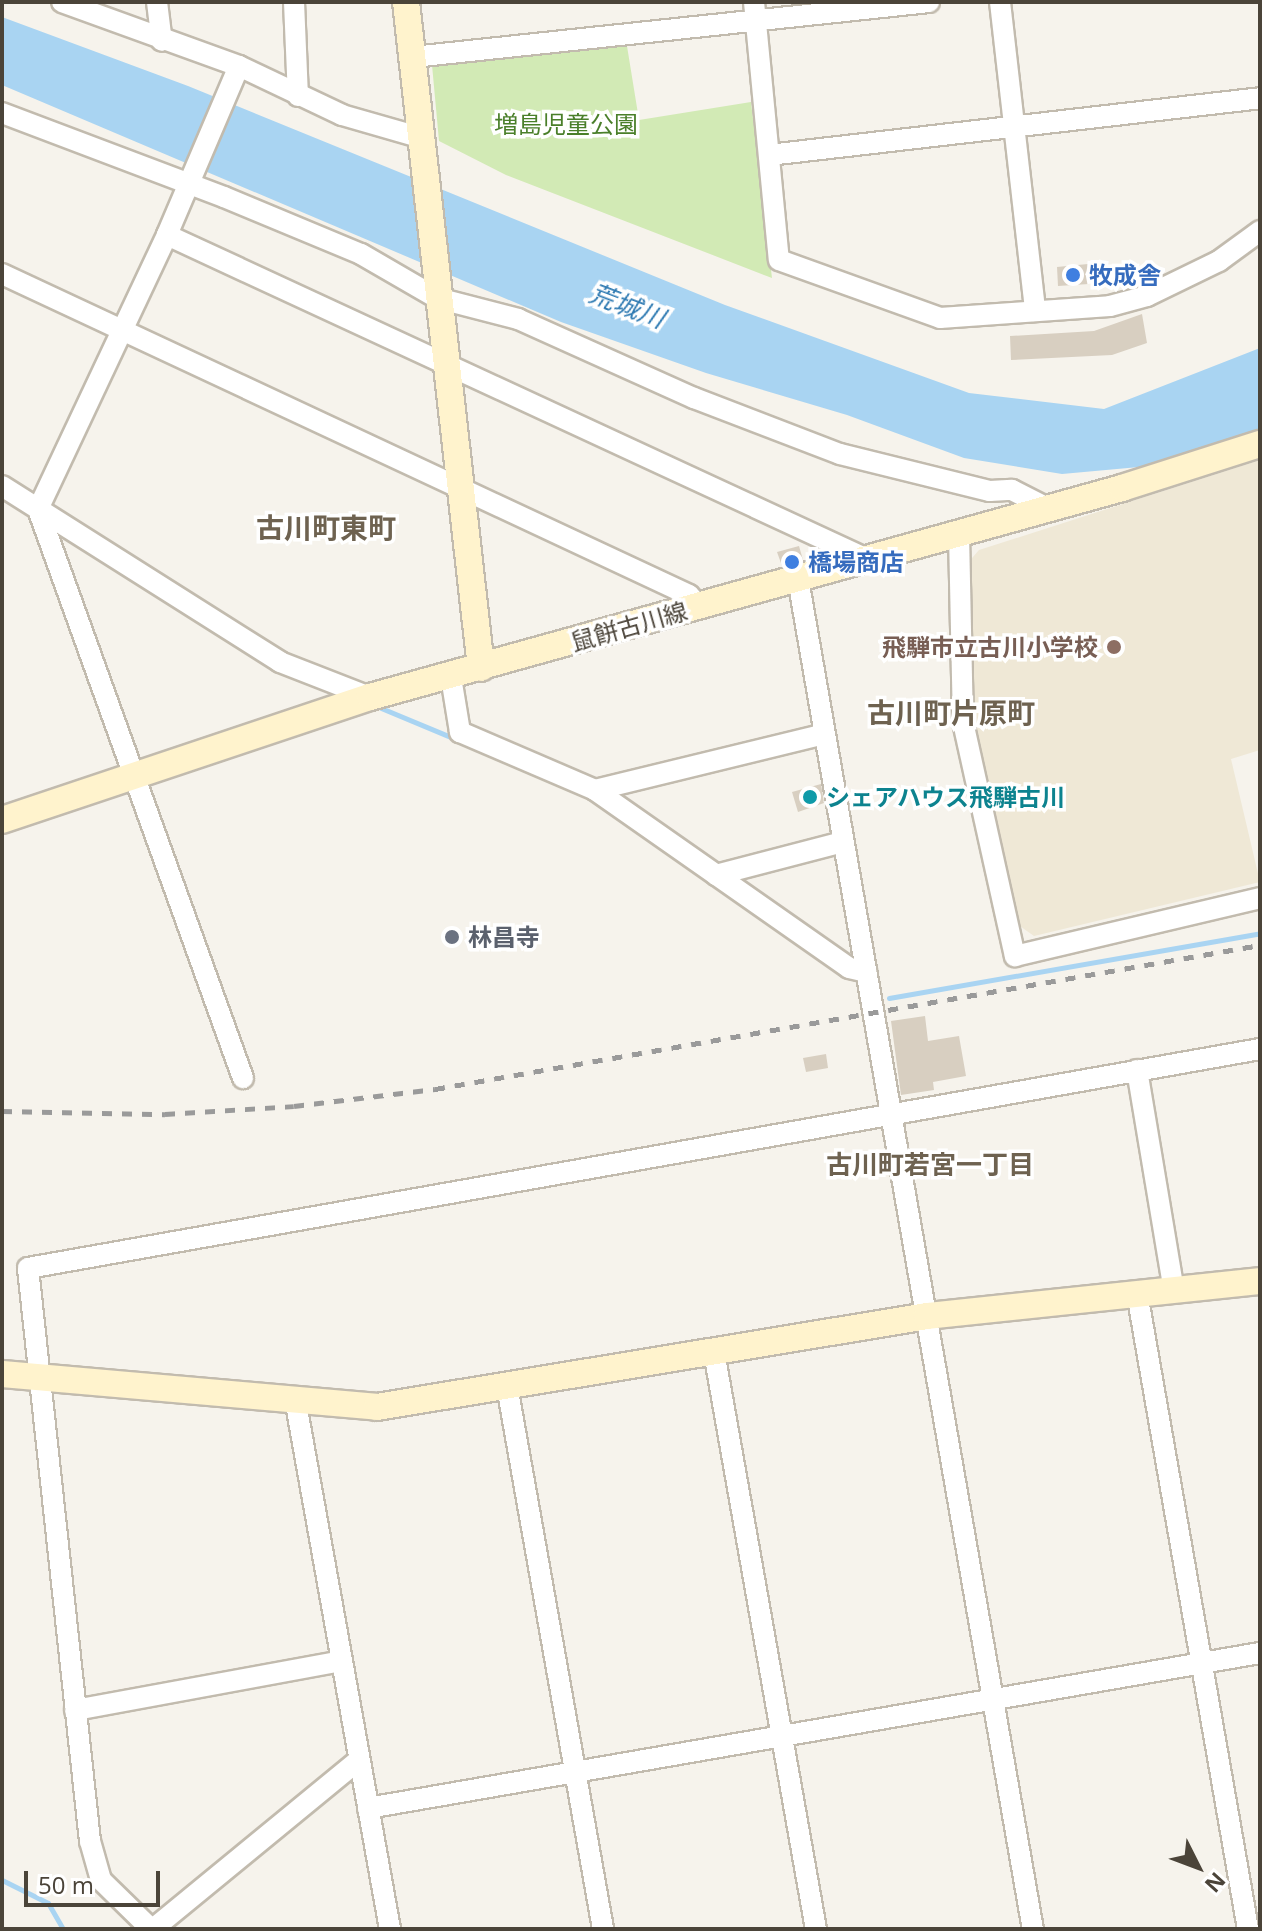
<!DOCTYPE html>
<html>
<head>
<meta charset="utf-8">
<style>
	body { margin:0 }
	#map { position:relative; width:1262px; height:1931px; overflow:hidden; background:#f6f3ec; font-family:"Open Sans","Noto Sans JP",sans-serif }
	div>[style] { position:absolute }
	.education>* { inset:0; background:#efe8d6 }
	.green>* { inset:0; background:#d2eab5 }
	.water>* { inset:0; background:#a9d4f2 }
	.stream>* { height:5px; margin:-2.5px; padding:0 2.5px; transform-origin:2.5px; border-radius:2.5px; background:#a9d4f2 }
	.building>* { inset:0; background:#d8cfc1 }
	.roads { filter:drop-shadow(2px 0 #c2bbae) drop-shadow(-2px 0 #c2bbae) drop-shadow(0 2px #c2bbae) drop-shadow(0 -2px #c2bbae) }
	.street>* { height:20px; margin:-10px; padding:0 10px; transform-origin:10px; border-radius:10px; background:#fff }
	.secondary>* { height:26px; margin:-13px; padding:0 13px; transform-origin:13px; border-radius:13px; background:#fff3cd }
	.rail>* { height:5px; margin-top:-2.5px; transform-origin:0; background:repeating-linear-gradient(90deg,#9a9a9a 0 10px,transparent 0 20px) }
	.dots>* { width:22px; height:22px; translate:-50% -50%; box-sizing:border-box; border:4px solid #fff; border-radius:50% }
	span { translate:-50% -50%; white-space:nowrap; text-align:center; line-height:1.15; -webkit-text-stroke:7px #fff; paint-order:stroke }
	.park-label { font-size:24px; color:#4a7f2a }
	.shop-label { font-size:24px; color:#366cbe; font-weight:700 }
	.left { translate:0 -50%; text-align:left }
	.street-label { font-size:24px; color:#4b4439 }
	.education-label { font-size:24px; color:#785e54; font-weight:700 }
	.right { translate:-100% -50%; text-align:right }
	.culture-label { font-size:24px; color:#0d838f; font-weight:700 }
	.worship-label { font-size:24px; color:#5b616d; font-weight:700 }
	.water-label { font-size:26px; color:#2e7ab2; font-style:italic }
	.neighbourhood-label { font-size:26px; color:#6e6250; font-weight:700 }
	.quarter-label { font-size:28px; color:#6e6250; font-weight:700 }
	.frame { position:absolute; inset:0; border:4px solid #4b4439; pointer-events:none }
	.north { position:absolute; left:1158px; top:1827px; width:80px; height:80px; -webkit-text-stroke:6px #fff; paint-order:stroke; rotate:132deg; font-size:22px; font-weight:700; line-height:32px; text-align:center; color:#4b4439 }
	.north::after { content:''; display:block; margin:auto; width:28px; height:36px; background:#4b4439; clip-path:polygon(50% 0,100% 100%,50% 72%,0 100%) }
	.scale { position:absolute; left:24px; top:1871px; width:136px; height:36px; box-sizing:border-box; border:4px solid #4b4439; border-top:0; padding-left:10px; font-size:24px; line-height:28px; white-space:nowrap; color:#4b4439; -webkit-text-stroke:6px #fff; paint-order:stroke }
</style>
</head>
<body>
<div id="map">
	<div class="education">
		<i style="clip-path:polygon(1260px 460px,1260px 750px,1231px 759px,1260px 882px,1034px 936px,1017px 924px,971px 730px,966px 565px,979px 550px)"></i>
	</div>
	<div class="green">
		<i style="clip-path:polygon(627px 46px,639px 120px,751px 102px,772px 278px,506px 175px,439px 141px,432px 65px)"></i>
	</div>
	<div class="water">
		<i style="clip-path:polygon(2px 17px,188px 86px,725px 305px,969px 393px,1104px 409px,1260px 348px,1260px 429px,1139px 467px,1062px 474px,964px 458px,847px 415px,706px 373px,561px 322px,2px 85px)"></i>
	</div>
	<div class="stream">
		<i style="left:381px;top:708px;width:83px;rotate:22.6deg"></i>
		<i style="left:889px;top:998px;width:377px;rotate:-9.9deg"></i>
		<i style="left:2px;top:1880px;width:51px;rotate:26.6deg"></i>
		<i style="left:48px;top:1903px;width:30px;rotate:60deg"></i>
	</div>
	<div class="building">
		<i style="clip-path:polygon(1088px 264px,1089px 284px,1058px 286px,1057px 267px)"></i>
		<i style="clip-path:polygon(1142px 314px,1147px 343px,1112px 355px,1011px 360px,1010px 336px,1094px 331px)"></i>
		<i style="clip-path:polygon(799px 546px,803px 560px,782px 566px,777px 552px)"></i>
		<i style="clip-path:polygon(821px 784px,824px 803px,798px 812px,792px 792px)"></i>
		<i style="clip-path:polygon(925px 1016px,928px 1041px,959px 1036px,966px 1076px,933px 1082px,934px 1090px,901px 1095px,891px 1021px)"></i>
		<i style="clip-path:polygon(826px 1054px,828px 1068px,806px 1072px,803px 1058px)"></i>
	</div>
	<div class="roads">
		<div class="street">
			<i style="left:62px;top:2px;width:188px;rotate:19.9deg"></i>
			<i style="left:239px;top:66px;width:114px;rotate:25.4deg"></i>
			<i style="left:342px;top:115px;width:83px;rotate:16deg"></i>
			<i style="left:157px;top:2px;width:39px;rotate:83deg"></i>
			<i style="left:294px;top:2px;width:94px;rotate:87.6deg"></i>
			<i style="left:754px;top:2px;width:259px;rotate:84.5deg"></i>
			<i style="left:779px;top:260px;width:171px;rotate:19.8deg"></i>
			<i style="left:940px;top:318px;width:170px;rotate:-4deg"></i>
			<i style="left:1110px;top:306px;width:38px;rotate:-15deg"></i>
			<i style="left:1147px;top:296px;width:80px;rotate:-25.9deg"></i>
			<i style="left:1219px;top:261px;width:51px;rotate:-36.2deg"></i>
			<i style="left:1000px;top:2px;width:311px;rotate:83.5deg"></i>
			<i style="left:413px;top:57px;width:519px;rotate:-6.08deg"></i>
			<i style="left:239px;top:66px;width:184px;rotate:113.1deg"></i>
			<i style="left:167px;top:235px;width:303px;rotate:115.2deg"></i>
			<i style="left:38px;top:509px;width:605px;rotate:70.19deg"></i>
			<i style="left:2px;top:113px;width:237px;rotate:20.7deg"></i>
			<i style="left:224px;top:197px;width:148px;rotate:22.6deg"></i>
			<i style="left:361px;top:254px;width:88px;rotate:30.1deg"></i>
			<i style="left:437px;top:298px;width:84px;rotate:14.5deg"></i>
			<i style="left:518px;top:319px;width:193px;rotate:24.2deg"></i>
			<i style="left:694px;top:398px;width:156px;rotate:21deg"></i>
			<i style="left:840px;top:454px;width:154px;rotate:13.9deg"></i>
			<i style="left:990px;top:491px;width:22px;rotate:-3deg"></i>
			<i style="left:1012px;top:490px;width:38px;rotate:27deg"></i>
			<i style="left:769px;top:155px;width:494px;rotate:-6.6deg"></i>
			<i style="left:167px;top:235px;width:771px;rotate:24.84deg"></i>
			<i style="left:2px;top:274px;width:758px;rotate:25.04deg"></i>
			<i style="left:689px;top:595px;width:15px;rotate:48deg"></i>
			<i style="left:2px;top:486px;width:329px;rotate:32.3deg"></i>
			<i style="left:280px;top:662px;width:97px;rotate:21.3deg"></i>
			<i style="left:959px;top:534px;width:188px;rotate:88.8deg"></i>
			<i style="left:963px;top:722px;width:240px;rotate:77.5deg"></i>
			<i style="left:1015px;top:956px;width:252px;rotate:-13.3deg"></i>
			<i style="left:798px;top:579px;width:1370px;rotate:80.13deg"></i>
			<i style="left:451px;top:677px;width:56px;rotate:80.7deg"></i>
			<i style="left:460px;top:732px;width:147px;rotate:23.2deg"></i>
			<i style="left:595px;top:790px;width:310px;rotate:35deg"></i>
			<i style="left:849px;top:968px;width:18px;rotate:13deg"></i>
			<i style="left:595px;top:790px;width:236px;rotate:-13.7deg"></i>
			<i style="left:716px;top:875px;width:131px;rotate:-14.6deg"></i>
			<i style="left:1137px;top:1070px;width:223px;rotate:80.5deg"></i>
			<i style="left:1137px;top:1293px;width:646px;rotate:80.1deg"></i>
			<i style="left:714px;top:1352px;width:586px;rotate:79.98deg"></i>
			<i style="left:507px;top:1386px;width:551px;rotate:79.97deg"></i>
			<i style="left:296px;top:1404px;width:533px;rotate:79.85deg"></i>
			<i style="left:75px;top:1710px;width:271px;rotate:-10.4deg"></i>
			<i style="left:368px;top:1808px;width:905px;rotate:-9.86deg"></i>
			<i style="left:151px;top:1929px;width:70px;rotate:-135.6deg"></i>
			<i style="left:101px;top:1880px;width:41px;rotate:-105.8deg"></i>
			<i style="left:90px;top:1841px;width:576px;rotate:-96.18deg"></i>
			<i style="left:28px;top:1268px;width:1251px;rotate:-10.08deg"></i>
			<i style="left:153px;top:1929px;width:266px;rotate:-39.4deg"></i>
		</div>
		<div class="secondary">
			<i style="left:406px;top:2px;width:670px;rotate:83.57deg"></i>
			<i style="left:2px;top:820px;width:388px;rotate:-18.5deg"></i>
			<i style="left:370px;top:697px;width:781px;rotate:-15.53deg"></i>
			<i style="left:1122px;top:488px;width:145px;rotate:-17.7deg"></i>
			<i style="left:2px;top:1374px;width:376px;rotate:5deg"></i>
			<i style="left:377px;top:1407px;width:557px;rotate:-9.39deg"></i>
			<i style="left:927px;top:1316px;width:335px;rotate:-6deg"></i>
		</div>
	</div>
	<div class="rail">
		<i style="left:2px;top:1111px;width:163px;rotate:1.1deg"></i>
		<i style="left:165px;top:1114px;width:129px;rotate:-3.5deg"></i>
		<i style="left:294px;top:1106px;width:142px;rotate:-6.9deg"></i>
		<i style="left:435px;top:1089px;width:837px;rotate:-9.9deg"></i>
	</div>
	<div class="dots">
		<i style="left:1073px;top:275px;background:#3f7fe0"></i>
		<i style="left:792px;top:562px;background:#3f7fe0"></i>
		<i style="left:1114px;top:647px;background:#8d6e63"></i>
		<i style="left:810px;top:797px;background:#0f9aa8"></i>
		<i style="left:452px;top:937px;background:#6b7280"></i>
	</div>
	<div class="park-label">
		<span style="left:566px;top:124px">増島児童公園</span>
	</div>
	<div class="shop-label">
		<span class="left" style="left:1089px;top:275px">牧成舎</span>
		<span class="left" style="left:808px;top:562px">橋場商店</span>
	</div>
	<div class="street-label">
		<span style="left:629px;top:626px;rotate:-16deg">鼠餅古川線</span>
	</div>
	<div class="education-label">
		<span class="right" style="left:1098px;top:647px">飛騨市立古川小学校</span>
	</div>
	<div class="culture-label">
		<span class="left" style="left:826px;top:797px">シェアハウス飛騨古川</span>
	</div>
	<div class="worship-label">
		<span class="left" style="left:468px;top:937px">林昌寺</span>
	</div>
	<div class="water-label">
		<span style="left:627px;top:306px;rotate:21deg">荒城川</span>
	</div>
	<div class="neighbourhood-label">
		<span style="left:930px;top:1165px">古川町若宮一丁目</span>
	</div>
	<div class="quarter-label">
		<span style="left:326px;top:527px">古川町東町</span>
		<span style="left:951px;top:712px">古川町片原町</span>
	</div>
	<div class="frame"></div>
	<div class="north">N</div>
	<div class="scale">50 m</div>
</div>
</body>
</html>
